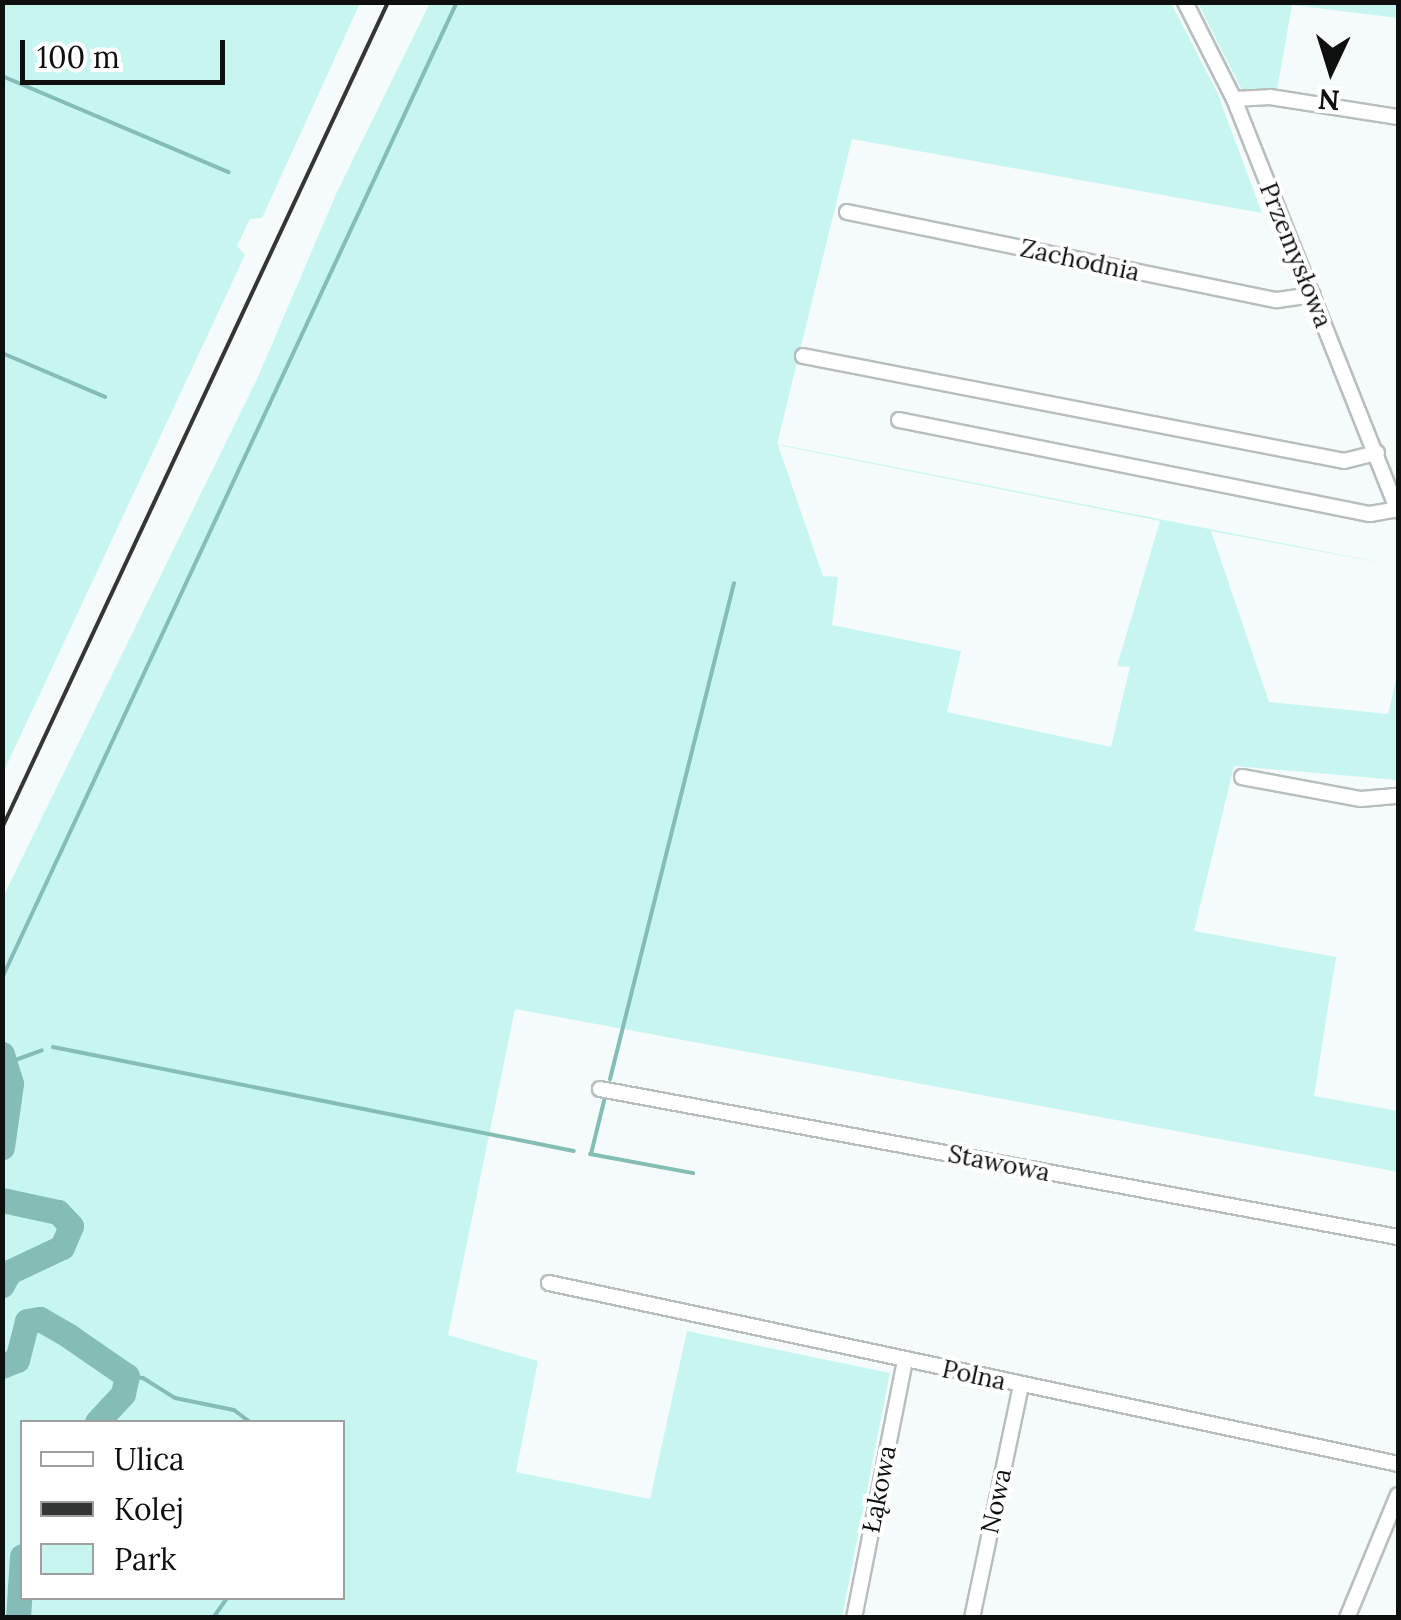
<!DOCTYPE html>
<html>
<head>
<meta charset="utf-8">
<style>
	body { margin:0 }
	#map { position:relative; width:1401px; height:1620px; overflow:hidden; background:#f4fbfa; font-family:Lora,serif }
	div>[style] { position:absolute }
	.green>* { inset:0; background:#c7f6f1 }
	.stream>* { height:4px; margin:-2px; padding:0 2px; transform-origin:2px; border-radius:2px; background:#84bcb6 }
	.river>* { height:25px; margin:-12.5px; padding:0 12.5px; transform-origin:12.5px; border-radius:12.5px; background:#84bcb6 }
	.roads { filter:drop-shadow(2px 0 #b8bebe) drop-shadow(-2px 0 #b8bebe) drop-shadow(0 2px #b8bebe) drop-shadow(0 -2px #b8bebe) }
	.minor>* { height:14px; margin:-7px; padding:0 7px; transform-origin:7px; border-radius:7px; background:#fff }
	.rail>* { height:4px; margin:-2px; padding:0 2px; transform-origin:2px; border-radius:2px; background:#343636 }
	span { translate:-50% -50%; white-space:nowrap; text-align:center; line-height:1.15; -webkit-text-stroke:8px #fff; paint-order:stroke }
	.street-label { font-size:25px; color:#0e1010 }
	.frame { position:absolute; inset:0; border:5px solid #0e1010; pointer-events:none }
	.legend { position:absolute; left:20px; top:1420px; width:325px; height:180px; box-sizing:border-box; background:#fff; border:2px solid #9f9f9f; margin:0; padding:12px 18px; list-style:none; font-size:30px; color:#0e1010 }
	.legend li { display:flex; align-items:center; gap:20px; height:50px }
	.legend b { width:50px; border:2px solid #9f9f9f }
	.north { position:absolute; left:1281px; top:20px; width:100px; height:100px; -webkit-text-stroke:8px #fff; paint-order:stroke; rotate:184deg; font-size:28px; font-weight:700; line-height:40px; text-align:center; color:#0e1010 }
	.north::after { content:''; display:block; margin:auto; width:35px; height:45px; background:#0e1010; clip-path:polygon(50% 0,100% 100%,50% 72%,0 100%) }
	.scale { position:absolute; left:20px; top:40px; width:205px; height:45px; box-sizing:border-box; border:5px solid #0e1010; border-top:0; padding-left:12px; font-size:30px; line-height:35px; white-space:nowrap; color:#0e1010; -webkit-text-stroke:8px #fff; paint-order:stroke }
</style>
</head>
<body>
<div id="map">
	<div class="green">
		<i style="clip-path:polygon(3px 2px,360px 3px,262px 218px,250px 219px,237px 246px,245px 255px,3px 773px)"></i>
		<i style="clip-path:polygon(evenodd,430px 3px,1171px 3px,1217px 92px,1262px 213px,852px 139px,777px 444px,1398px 566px,1211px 531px,1269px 702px,1388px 714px,1398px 671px,1398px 780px,1234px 766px,1194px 931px,1336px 957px,1314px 1096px,1398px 1111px,1398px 1172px,515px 1009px,448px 1335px,538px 1361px,516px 1472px,650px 1499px,687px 1331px,890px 1373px,842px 1617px,3px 1617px,2px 899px,258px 377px,337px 192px,430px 3px,778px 445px,1160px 521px,1117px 666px,1130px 667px,1111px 747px,947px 712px,961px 651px,832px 625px,838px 577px,823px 576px,778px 445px,430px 3px,22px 1422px,342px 1422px,342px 1598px,22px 1598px,22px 1422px)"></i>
		<i style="clip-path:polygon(1198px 3px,1398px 3px,1398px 18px,1292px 5px,1277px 90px,1242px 90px)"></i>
	</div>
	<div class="stream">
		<i style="left:2px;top:76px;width:246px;rotate:23deg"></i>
		<i style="left:2px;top:353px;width:112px;rotate:23.1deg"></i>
		<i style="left:2px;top:978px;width:1077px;rotate:-65.01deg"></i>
		<i style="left:53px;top:1047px;width:531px;rotate:11.29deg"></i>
		<i style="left:7px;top:1063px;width:37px;rotate:-20deg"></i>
		<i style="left:610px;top:1079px;width:511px;rotate:-75.96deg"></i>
		<i style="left:590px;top:1154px;width:105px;rotate:10.5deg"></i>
		<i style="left:591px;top:1154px;width:55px;rotate:-76.2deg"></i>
		<i style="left:127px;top:1376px;width:16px;rotate:7deg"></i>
		<i style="left:143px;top:1378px;width:38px;rotate:32deg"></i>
		<i style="left:175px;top:1398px;width:60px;rotate:11.5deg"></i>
		<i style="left:234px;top:1410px;width:20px;rotate:37deg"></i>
		<i style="left:213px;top:1618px;width:24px;rotate:-55deg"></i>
	</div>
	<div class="river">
		<i style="left:2px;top:1054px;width:31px;rotate:73deg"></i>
		<i style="left:11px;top:1084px;width:64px;rotate:98.1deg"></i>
		<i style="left:2px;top:1200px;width:57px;rotate:12.1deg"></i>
		<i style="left:58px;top:1212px;width:19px;rotate:47deg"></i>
		<i style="left:71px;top:1226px;width:23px;rotate:113deg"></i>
		<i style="left:62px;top:1247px;width:59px;rotate:154.7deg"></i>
		<i style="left:9px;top:1272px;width:15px;rotate:118deg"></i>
		<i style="left:2px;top:1366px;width:16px;rotate:-22deg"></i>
		<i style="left:17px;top:1360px;width:40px;rotate:-75.6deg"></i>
		<i style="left:27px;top:1321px;width:13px;rotate:-9deg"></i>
		<i style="left:40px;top:1319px;width:34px;rotate:30deg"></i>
		<i style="left:69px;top:1336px;width:70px;rotate:34.6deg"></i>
		<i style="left:127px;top:1376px;width:18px;rotate:103deg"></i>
		<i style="left:123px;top:1394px;width:38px;rotate:133deg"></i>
		<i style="left:18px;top:1618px;width:62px;rotate:-86.3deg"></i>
	</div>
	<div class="roads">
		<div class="minor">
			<i style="left:1185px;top:2px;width:109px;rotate:63.2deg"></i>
			<i style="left:1234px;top:99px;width:443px;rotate:68.3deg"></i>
			<i style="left:1234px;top:99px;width:36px;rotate:-3deg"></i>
			<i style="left:1270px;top:97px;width:130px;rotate:8.9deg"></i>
			<i style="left:847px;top:212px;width:439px;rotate:11.6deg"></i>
			<i style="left:1277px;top:300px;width:36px;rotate:-8deg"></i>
			<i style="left:803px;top:356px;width:551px;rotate:10.98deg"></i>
			<i style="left:1344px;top:461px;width:34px;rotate:-14deg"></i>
			<i style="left:899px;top:420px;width:480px;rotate:11.3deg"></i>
			<i style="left:1370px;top:514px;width:28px;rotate:-10deg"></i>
			<i style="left:1242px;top:777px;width:121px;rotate:10.5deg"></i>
			<i style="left:1361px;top:799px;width:37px;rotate:-5deg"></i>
			<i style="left:600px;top:1089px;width:812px;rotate:10.51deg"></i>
			<i style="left:549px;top:1283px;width:868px;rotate:12.03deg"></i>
			<i style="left:854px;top:1618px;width:263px;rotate:-78.8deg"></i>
			<i style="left:972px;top:1618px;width:238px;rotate:-78.1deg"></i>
			<i style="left:1347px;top:1618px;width:133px;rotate:-67.5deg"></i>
		</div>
	</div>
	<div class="rail">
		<i style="left:2px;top:828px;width:912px;rotate:-64.95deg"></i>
	</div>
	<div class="street-label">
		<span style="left:1296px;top:255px;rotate:68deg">Przemysłowa</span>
		<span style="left:1080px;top:260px;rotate:12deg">Zachodnia</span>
		<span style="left:999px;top:1163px;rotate:11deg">Stawowa</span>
		<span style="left:974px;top:1375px;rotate:12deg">Polna</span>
		<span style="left:879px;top:1489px;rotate:-79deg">Łąkowa</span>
		<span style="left:996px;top:1501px;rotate:-78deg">Nowa</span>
	</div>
	<div class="frame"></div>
	<ul class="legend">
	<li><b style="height:12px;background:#fff"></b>Ulica</li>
	<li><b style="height:12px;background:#343636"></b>Kolej</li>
	<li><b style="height:28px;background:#c7f6f1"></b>Park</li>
	</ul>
	<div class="north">N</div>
	<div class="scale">100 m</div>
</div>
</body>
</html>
